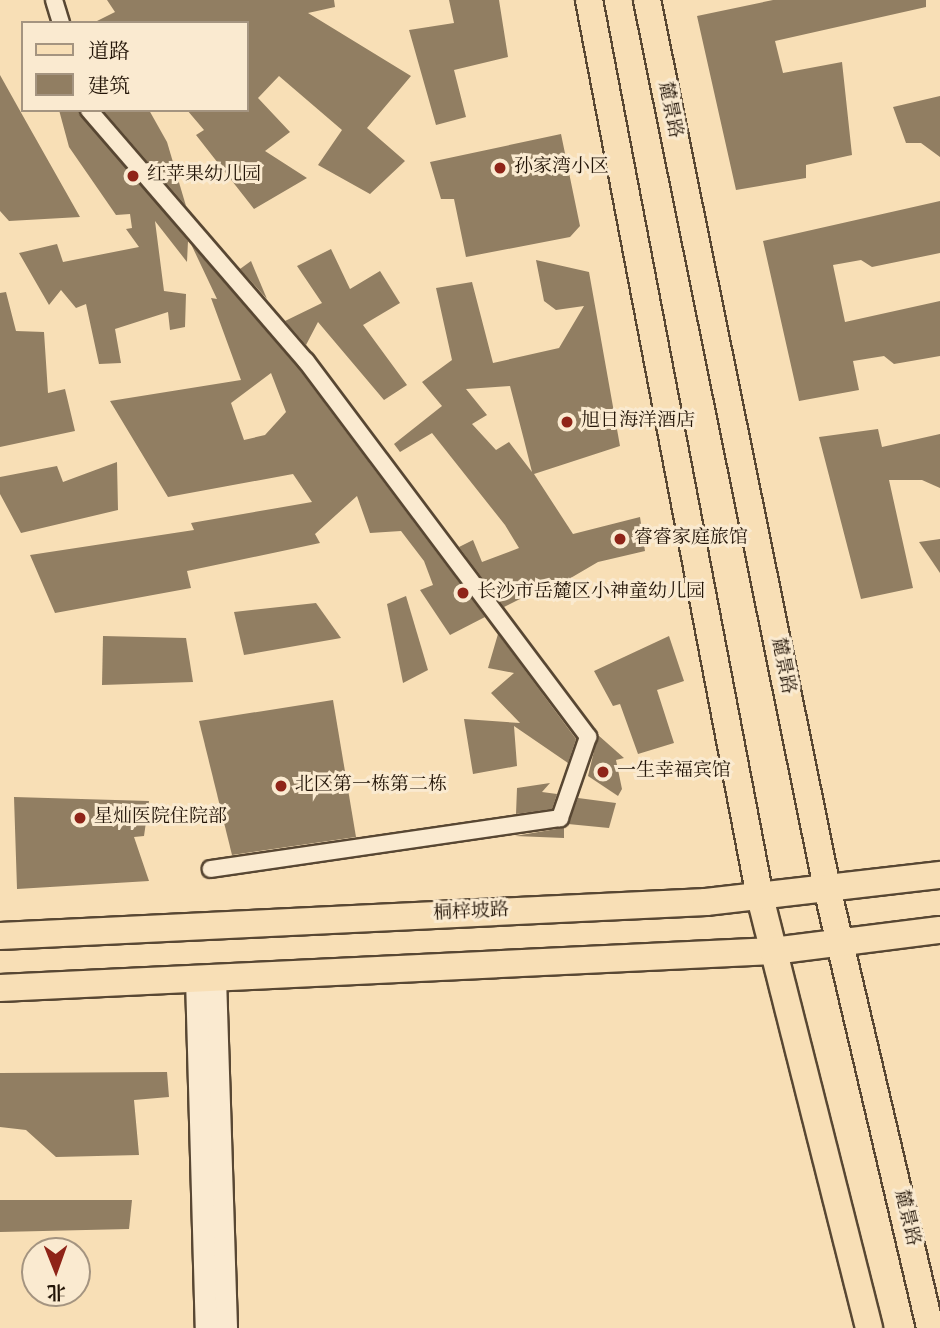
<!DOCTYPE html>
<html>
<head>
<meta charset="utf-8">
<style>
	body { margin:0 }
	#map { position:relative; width:940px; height:1328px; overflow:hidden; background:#f8dfb6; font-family:"IM FELL English","Noto Serif SC",serif }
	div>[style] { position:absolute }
	.building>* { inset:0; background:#917e62 }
	.roads { filter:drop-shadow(2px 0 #584733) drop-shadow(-2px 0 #584733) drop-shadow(0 2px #584733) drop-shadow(0 -2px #584733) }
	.minor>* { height:16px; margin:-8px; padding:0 8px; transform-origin:8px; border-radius:8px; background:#faead0 }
	.tertiary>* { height:21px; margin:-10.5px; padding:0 10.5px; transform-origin:10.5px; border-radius:10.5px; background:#faead0 }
	.primary>* { height:26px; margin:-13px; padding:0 13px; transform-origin:13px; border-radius:13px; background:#f8dfb6 }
	.dots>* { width:19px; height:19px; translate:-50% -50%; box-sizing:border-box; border:4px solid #faead0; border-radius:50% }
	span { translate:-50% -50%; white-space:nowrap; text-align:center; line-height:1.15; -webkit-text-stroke:6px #faead0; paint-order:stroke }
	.street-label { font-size:19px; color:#221407 }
	.poi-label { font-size:19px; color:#221407 }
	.left { translate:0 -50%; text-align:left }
	.legend { position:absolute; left:21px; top:21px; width:228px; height:91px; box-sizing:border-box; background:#faead0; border:2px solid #a49480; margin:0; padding:9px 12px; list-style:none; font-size:21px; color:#221407 }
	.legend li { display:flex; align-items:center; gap:14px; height:35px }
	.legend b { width:35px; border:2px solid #a49480 }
	.north { position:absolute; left:21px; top:1237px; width:70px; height:70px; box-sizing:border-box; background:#faead0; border:2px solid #a49480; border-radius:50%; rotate:179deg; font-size:19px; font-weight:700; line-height:28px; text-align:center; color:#221407 }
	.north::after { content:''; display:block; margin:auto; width:24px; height:32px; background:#8f2418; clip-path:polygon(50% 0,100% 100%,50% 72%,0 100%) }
</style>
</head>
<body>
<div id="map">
	<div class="building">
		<i style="clip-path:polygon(107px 0,334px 0,335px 7px,308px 13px,411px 76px,367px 128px,405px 161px,370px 194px,318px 165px,342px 130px,279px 76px,258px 98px,290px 132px,265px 151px,307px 178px,254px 209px,196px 135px,204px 130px,187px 110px,247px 110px,247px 23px,93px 23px,115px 12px)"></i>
		<i style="clip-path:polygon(449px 0,499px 0,508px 57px,454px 70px,466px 117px,436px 125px,409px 30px,454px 23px)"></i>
		<i style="clip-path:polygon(773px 0,926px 0,926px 7px,775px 41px,783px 73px,842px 62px,852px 155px,806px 165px,806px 178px,736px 190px,697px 16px)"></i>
		<i style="clip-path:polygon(0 75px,19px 109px,80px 217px,9px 221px,0 211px)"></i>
		<i style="clip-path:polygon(940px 96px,940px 157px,921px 143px,906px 143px,893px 107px)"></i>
		<i style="clip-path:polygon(59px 110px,79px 110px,188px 241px,187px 262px,155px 221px,164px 291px,186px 294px,185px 327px,170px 330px,168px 312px,115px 329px,121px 363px,99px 364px,86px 304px,76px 308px,61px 290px,49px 305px,19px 253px,57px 244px,63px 262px,139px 247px,126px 229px,132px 228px,130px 214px,116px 215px,69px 147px)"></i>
		<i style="clip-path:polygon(103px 110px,149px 110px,167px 142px,186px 206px)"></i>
		<i style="clip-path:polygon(561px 134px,580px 226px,570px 237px,466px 257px,454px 199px,441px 199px,430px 162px)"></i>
		<i style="clip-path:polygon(940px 201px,940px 253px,872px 267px,861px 260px,833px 265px,845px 322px,940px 301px,940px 356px,894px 364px,884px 356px,853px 361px,859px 390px,799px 401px,763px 241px)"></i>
		<i style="clip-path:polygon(evenodd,191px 244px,298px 368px,485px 617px,450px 635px,420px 590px,433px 585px,424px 561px,401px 531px,370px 533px,357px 496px,315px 534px,320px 543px,187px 571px,191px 588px,55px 613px,30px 555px,194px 530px,191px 523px,312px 502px,293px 474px,168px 497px,110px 401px,241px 380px,211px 298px,217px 299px,191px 244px,271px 373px,286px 412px,265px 435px,244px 440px,231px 403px,271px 373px)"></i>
		<i style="clip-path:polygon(331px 249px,350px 289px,380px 271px,400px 303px,363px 325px,407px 385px,384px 400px,318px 322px,306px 345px,285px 321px,322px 303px,297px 266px)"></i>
		<i style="clip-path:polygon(evenodd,536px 260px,589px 272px,620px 446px,534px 474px,573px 534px,640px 517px,645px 551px,598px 562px,545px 593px,542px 588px,504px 607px,459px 547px,473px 540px,482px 562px,519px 548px,505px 525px,432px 433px,400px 452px,394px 444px,442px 406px,422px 382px,452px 360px,436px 288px,472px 282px,493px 363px,559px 348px,584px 306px,556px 310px,544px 301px,536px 260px,510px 386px,524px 440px,532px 472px,509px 442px,496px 450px,472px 424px,487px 415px,466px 389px,510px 386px)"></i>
		<i style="clip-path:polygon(251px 261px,267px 299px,240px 269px)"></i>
		<i style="clip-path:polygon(6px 292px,16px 331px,44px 332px,48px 393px,65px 389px,75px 431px,0 447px,0 293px)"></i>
		<i style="clip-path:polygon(878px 429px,882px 447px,940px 434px,940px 488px,922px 480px,889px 480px,913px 588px,861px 599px,819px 437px)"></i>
		<i style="clip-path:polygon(117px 462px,118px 510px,21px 533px,0 494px,0 477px,57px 466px,63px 482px)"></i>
		<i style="clip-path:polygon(940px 539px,940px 573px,919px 542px)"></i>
		<i style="clip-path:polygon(406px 596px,428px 670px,403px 683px,387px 604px)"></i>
		<i style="clip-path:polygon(316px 603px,341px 638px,244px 655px,234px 612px)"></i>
		<i style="clip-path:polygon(498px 634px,576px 739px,568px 763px,514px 726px,517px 766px,473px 774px,464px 719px,520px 723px,491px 693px,514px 673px,488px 668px)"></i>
		<i style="clip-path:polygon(103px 636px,186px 638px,193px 682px,102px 685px)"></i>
		<i style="clip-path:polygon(669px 636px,684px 681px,657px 690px,674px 743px,638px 754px,620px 704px,613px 706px,594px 671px)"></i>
		<i style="clip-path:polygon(333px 700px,356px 837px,232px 855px,199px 721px)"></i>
		<i style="clip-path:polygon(598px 735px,624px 758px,616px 760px,622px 789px,618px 796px,588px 776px)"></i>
		<i style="clip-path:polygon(550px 783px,542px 792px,557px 794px,552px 809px,516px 814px,517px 788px)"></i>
		<i style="clip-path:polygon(14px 797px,149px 801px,144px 836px,134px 837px,149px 881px,17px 889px)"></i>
		<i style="clip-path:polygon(578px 798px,616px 803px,609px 828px,568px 824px)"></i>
		<i style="clip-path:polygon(564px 827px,564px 838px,515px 836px,562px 828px)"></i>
		<i style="clip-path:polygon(167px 1072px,169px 1097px,134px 1100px,139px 1155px,56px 1157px,26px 1130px,0 1127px,0 1073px)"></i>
		<i style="clip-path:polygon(0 1200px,132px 1200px,129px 1229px,0 1232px)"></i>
	</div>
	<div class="roads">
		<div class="minor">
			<i style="left:54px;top:0;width:24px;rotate:73deg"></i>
			<i style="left:89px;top:110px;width:332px;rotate:49.2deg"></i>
			<i style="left:306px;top:361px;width:470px;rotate:53.1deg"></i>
			<i style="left:588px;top:737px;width:86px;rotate:109.1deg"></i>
			<i style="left:560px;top:818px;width:353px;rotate:171.7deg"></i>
		</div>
		<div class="tertiary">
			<i style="left:215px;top:977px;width:351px;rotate:88.2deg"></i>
			<i style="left:196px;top:978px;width:350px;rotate:88.4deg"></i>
		</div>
		<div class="primary">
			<i style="left:589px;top:0;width:913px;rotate:79.21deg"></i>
			<i style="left:760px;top:897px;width:445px;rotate:75.8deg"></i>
			<i style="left:647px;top:0;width:906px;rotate:78.54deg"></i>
			<i style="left:827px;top:888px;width:452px;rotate:76.8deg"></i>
			<i style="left:0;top:936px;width:707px;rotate:-2.76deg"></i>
			<i style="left:706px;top:902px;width:236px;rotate:-6.6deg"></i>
			<i style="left:0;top:988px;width:774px;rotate:-2.74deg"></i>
			<i style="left:773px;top:951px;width:168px;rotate:-7.2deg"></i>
		</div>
	</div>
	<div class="dots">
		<i style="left:500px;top:168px;background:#8f2418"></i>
		<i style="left:133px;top:176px;background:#8f2418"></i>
		<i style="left:567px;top:422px;background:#8f2418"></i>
		<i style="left:620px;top:539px;background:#8f2418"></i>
		<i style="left:463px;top:593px;background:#8f2418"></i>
		<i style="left:603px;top:772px;background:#8f2418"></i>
		<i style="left:281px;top:786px;background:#8f2418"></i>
		<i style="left:80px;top:818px;background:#8f2418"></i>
	</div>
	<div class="street-label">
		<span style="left:669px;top:110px;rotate:79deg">麓景路</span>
		<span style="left:782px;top:666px;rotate:79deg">麓景路</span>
		<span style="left:471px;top:913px;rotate:-3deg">桐梓坡路</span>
		<span style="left:906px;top:1218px;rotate:77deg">麓景路</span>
	</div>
	<div class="poi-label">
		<span class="left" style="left:514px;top:168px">孙家湾小区</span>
		<span class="left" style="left:147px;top:176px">红苹果幼儿园</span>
		<span class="left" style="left:581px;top:422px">旭日海洋酒店</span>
		<span class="left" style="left:634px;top:539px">睿睿家庭旅馆</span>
		<span class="left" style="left:477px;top:593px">长沙市岳麓区小神童幼儿园</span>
		<span class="left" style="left:617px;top:772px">一生幸福宾馆</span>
		<span class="left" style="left:295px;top:786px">北区第一栋第二栋</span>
		<span class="left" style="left:94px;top:818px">星灿医院住院部</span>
	</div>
	<ul class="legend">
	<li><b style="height:9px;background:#f8dfb6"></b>道路</li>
	<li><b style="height:19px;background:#917e62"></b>建筑</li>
	</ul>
	<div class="north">北</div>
</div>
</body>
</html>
